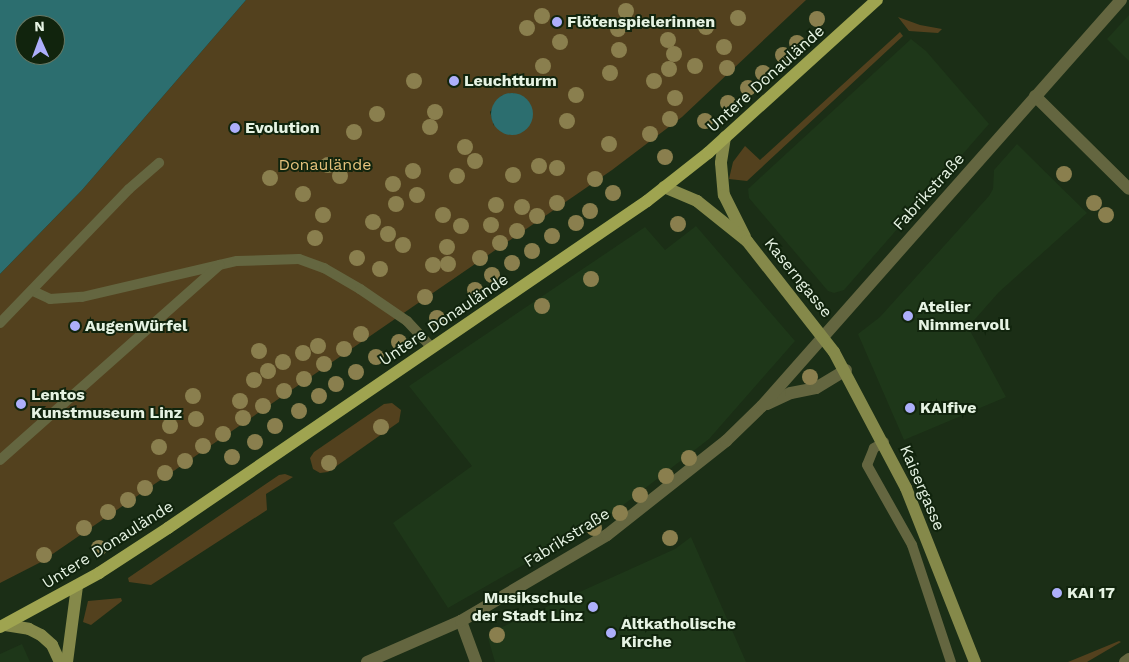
<!DOCTYPE html>
<html>
<head>
<meta charset="utf-8">
<style>
	body { margin:0 }
	#map { position:relative; width:1129px; height:662px; overflow:hidden; background:#1b2e16; font-family:"Work Sans",sans-serif }
	div>[style] { position:absolute }
	.built>* { inset:0; background:#1e3719 }
	.green>* { inset:0; background:#53411e }
	.water>* { inset:0; background:#2c6e6f }
	.round { border-radius:50% }
	.lane>* { height:10px; margin:-5px; padding:0 5px; transform-origin:5px; border-radius:5px; background:#646640 }
	.street>* { height:12px; margin:-6px; padding:0 6px; transform-origin:6px; border-radius:6px; background:#646640 }
	.secondary>* { height:12px; margin:-6px; padding:0 6px; transform-origin:6px; border-radius:6px; background:#85894a }
	.primary>* { height:12px; margin:-6px; padding:0 6px; transform-origin:6px; border-radius:6px; background:#9fa450 }
	.trees>* { width:16px; height:16px; margin:-8px; border-radius:50%; background:#8a7f4e }
	.dots>* { width:14px; height:14px; translate:-50% -50%; box-sizing:border-box; border:2px solid #11240d; border-radius:50% }
	span { translate:-50% -50%; white-space:nowrap; text-align:center; line-height:1.15; -webkit-text-stroke:4px #11240d; paint-order:stroke }
	.poi-label { font-size:16px; color:#e6f3e3; font-weight:700 }
	.left { translate:0 -50%; text-align:left }
	.right { translate:-100% -50%; text-align:right }
	.street-label { font-size:16px; color:#e6f3e3 }
	.park-label { font-size:16px; color:#e5c17c }
	.north { position:absolute; left:15px; top:15px; width:50px; height:50px; box-sizing:border-box; background:#11240d; border:1px solid #667763; border-radius:50%; rotate:358deg; font-size:14px; font-weight:700; line-height:20px; text-align:center; color:#e6f3e3 }
	.north::after { content:''; display:block; margin:auto; width:18px; height:22px; background:#adaffb; clip-path:polygon(50% 0,100% 100%,50% 72%,0 100%) }
</style>
</head>
<body>
<div id="map">
	<div class="built">
		<i style="clip-path:polygon(1129px 15px,1129px 61px,1107px 39px)"></i>
		<i style="clip-path:polygon(911px 39px,926px 51px,989px 124px,844px 290px,834px 293px,828px 291px,749px 198px,748px 189px)"></i>
		<i style="clip-path:polygon(1017px 144px,1087px 213px,999px 292px,968px 327px,1006px 397px,904px 440px,858px 334px,880px 317px,989px 196px,993px 189px,994px 170px)"></i>
		<i style="clip-path:polygon(696px 226px,795px 341px,709px 439px,609px 516px,448px 608px,393px 523px,472px 466px,409px 386px,645px 227px,665px 250px)"></i>
		<i style="clip-path:polygon(691px 537px,746px 662px,495px 662px,488px 638px,491px 632px,675px 549px)"></i>
		<i style="clip-path:polygon(22px 644px,30px 662px,0 662px,0 654px)"></i>
	</div>
	<div class="green">
		<i style="clip-path:polygon(evenodd,246px 0,806px 0,682px 117px,612px 170px,41px 562px,0 583px,0 274px,82px 190px,246px 0,514px 93px,494px 126px,490px 112px,501px 96px,514px 93px)"></i>
		<i style="clip-path:polygon(898px 17px,920px 25px,942px 29px,938px 33px,909px 31px)"></i>
		<i style="clip-path:polygon(900px 32px,903px 36px,747px 181px,729px 179px,733px 162px,745px 146px,760px 160px)"></i>
		<i style="clip-path:polygon(392px 403px,401px 410px,399px 422px,328px 472px,320px 473px,313px 469px,310px 458px,314px 452px,384px 404px)"></i>
		<i style="clip-path:polygon(285px 474px,293px 477px,266px 494px,267px 510px,151px 585px,129px 582px,128px 578px,279px 475px)"></i>
		<i style="clip-path:polygon(121px 598px,122px 601px,91px 625px,83px 622px,88px 601px)"></i>
		<i style="clip-path:polygon(1121px 642px,1087px 662px,1068px 662px,1119px 641px)"></i>
	</div>
	<div class="water">
		<i style="clip-path:polygon(evenodd,0 0,246px 0,82px 190px,0 274px,0 0,25px 25px,55px 25px,55px 55px,25px 55px,25px 25px)"></i>
		<i class="round" style="left:491px;top:93px;width:42px;height:42px"></i>
	</div>
	<div class="lane">
		<i style="left:33px;top:291px;width:19px;rotate:25deg"></i>
		<i style="left:50px;top:299px;width:32px;rotate:-4deg"></i>
		<i style="left:82px;top:297px;width:159px;rotate:-13.1deg"></i>
		<i style="left:237px;top:261px;width:62px;rotate:-1.8deg"></i>
		<i style="left:299px;top:259px;width:27px;rotate:20deg"></i>
		<i style="left:324px;top:268px;width:42px;rotate:30.3deg"></i>
		<i style="left:360px;top:289px;width:57px;rotate:34.2deg"></i>
		<i style="left:407px;top:321px;width:35px;rotate:47deg"></i>
		<i style="left:0;top:323px;width:186px;rotate:-46.1deg"></i>
		<i style="left:129px;top:189px;width:40px;rotate:-41deg"></i>
		<i style="left:884px;top:442px;width:12px;rotate:149deg"></i>
		<i style="left:874px;top:448px;width:18px;rotate:112deg"></i>
		<i style="left:867px;top:465px;width:92px;rotate:60.6deg"></i>
		<i style="left:912px;top:545px;width:123px;rotate:71.6deg"></i>
		<i style="left:0;top:460px;width:294px;rotate:-41.6deg"></i>
	</div>
	<div class="street">
		<i style="left:1035px;top:96px;width:132px;rotate:44.7deg"></i>
		<i style="left:767px;top:404px;width:26px;rotate:-25deg"></i>
		<i style="left:791px;top:393px;width:25px;rotate:-11deg"></i>
		<i style="left:816px;top:388px;width:35px;rotate:-31deg"></i>
		<i style="left:461px;top:621px;width:44px;rotate:69.9deg"></i>
		<i style="left:367px;top:662px;width:103px;rotate:-23.6deg"></i>
		<i style="left:461px;top:621px;width:169px;rotate:-30.5deg"></i>
		<i style="left:607px;top:535px;width:152px;rotate:-38.3deg"></i>
		<i style="left:726px;top:441px;width:50px;rotate:-44.2deg"></i>
		<i style="left:762px;top:406px;width:542px;rotate:-48.52deg"></i>
		<i style="left:1125px;top:662px;width:5px;rotate:-37deg"></i>
	</div>
	<div class="secondary">
		<i style="left:725px;top:137px;width:26px;rotate:99deg"></i>
		<i style="left:721px;top:163px;width:32px;rotate:85deg"></i>
		<i style="left:724px;top:195px;width:47px;rotate:63.4deg"></i>
		<i style="left:664px;top:187px;width:36px;rotate:23deg"></i>
		<i style="left:697px;top:201px;width:64px;rotate:38.7deg"></i>
		<i style="left:747px;top:241px;width:141px;rotate:51.9deg"></i>
		<i style="left:834px;top:352px;width:154px;rotate:62.1deg"></i>
		<i style="left:906px;top:488px;width:187px;rotate:68.4deg"></i>
		<i style="left:5px;top:625px;width:24px;rotate:9deg"></i>
		<i style="left:29px;top:629px;width:13px;rotate:27deg"></i>
		<i style="left:41px;top:635px;width:15px;rotate:42deg"></i>
		<i style="left:52px;top:645px;width:19px;rotate:65deg"></i>
		<i style="left:67px;top:662px;width:77px;rotate:-82.5deg"></i>
	</div>
	<div class="primary">
		<i style="left:0;top:627px;width:113px;rotate:-28.6deg"></i>
		<i style="left:99px;top:573px;width:82px;rotate:-33.1deg"></i>
		<i style="left:168px;top:528px;width:580px;rotate:-34.32deg"></i>
		<i style="left:647px;top:201px;width:78px;rotate:-38.2deg"></i>
		<i style="left:708px;top:153px;width:228px;rotate:-42.2deg"></i>
	</div>
	<div class="trees">
		<i style="left:626px;top:11px"></i>
		<i style="left:542px;top:16px"></i>
		<i style="left:738px;top:18px"></i>
		<i style="left:817px;top:19px"></i>
		<i style="left:706px;top:27px"></i>
		<i style="left:527px;top:28px"></i>
		<i style="left:618px;top:29px"></i>
		<i style="left:668px;top:40px"></i>
		<i style="left:560px;top:42px"></i>
		<i style="left:797px;top:43px"></i>
		<i style="left:724px;top:47px"></i>
		<i style="left:619px;top:50px"></i>
		<i style="left:674px;top:54px"></i>
		<i style="left:783px;top:55px"></i>
		<i style="left:543px;top:66px"></i>
		<i style="left:695px;top:66px"></i>
		<i style="left:727px;top:68px"></i>
		<i style="left:669px;top:69px"></i>
		<i style="left:610px;top:73px"></i>
		<i style="left:763px;top:73px"></i>
		<i style="left:414px;top:81px"></i>
		<i style="left:654px;top:81px"></i>
		<i style="left:748px;top:88px"></i>
		<i style="left:576px;top:95px"></i>
		<i style="left:675px;top:98px"></i>
		<i style="left:728px;top:103px"></i>
		<i style="left:435px;top:112px"></i>
		<i style="left:377px;top:114px"></i>
		<i style="left:670px;top:119px"></i>
		<i style="left:567px;top:121px"></i>
		<i style="left:705px;top:121px"></i>
		<i style="left:430px;top:127px"></i>
		<i style="left:354px;top:132px"></i>
		<i style="left:650px;top:134px"></i>
		<i style="left:609px;top:144px"></i>
		<i style="left:465px;top:147px"></i>
		<i style="left:665px;top:157px"></i>
		<i style="left:475px;top:161px"></i>
		<i style="left:328px;top:165px"></i>
		<i style="left:539px;top:166px"></i>
		<i style="left:557px;top:168px"></i>
		<i style="left:413px;top:171px"></i>
		<i style="left:1064px;top:174px"></i>
		<i style="left:513px;top:175px"></i>
		<i style="left:340px;top:176px"></i>
		<i style="left:457px;top:176px"></i>
		<i style="left:270px;top:178px"></i>
		<i style="left:595px;top:179px"></i>
		<i style="left:393px;top:184px"></i>
		<i style="left:613px;top:193px"></i>
		<i style="left:303px;top:194px"></i>
		<i style="left:417px;top:195px"></i>
		<i style="left:557px;top:203px"></i>
		<i style="left:1094px;top:203px"></i>
		<i style="left:396px;top:204px"></i>
		<i style="left:496px;top:205px"></i>
		<i style="left:522px;top:207px"></i>
		<i style="left:590px;top:211px"></i>
		<i style="left:323px;top:215px"></i>
		<i style="left:443px;top:215px"></i>
		<i style="left:1106px;top:215px"></i>
		<i style="left:537px;top:216px"></i>
		<i style="left:373px;top:222px"></i>
		<i style="left:576px;top:223px"></i>
		<i style="left:678px;top:224px"></i>
		<i style="left:491px;top:225px"></i>
		<i style="left:461px;top:226px"></i>
		<i style="left:517px;top:231px"></i>
		<i style="left:388px;top:234px"></i>
		<i style="left:552px;top:236px"></i>
		<i style="left:315px;top:238px"></i>
		<i style="left:500px;top:243px"></i>
		<i style="left:403px;top:245px"></i>
		<i style="left:447px;top:247px"></i>
		<i style="left:532px;top:251px"></i>
		<i style="left:357px;top:258px"></i>
		<i style="left:480px;top:258px"></i>
		<i style="left:512px;top:263px"></i>
		<i style="left:448px;top:264px"></i>
		<i style="left:433px;top:265px"></i>
		<i style="left:380px;top:269px"></i>
		<i style="left:492px;top:275px"></i>
		<i style="left:591px;top:279px"></i>
		<i style="left:475px;top:290px"></i>
		<i style="left:425px;top:297px"></i>
		<i style="left:542px;top:306px"></i>
		<i style="left:437px;top:318px"></i>
		<i style="left:361px;top:334px"></i>
		<i style="left:399px;top:342px"></i>
		<i style="left:318px;top:346px"></i>
		<i style="left:344px;top:349px"></i>
		<i style="left:259px;top:351px"></i>
		<i style="left:303px;top:353px"></i>
		<i style="left:376px;top:357px"></i>
		<i style="left:283px;top:362px"></i>
		<i style="left:324px;top:364px"></i>
		<i style="left:268px;top:371px"></i>
		<i style="left:356px;top:372px"></i>
		<i style="left:810px;top:377px"></i>
		<i style="left:304px;top:379px"></i>
		<i style="left:254px;top:380px"></i>
		<i style="left:336px;top:384px"></i>
		<i style="left:284px;top:391px"></i>
		<i style="left:193px;top:396px"></i>
		<i style="left:319px;top:396px"></i>
		<i style="left:240px;top:401px"></i>
		<i style="left:263px;top:406px"></i>
		<i style="left:299px;top:411px"></i>
		<i style="left:243px;top:418px"></i>
		<i style="left:196px;top:419px"></i>
		<i style="left:170px;top:426px"></i>
		<i style="left:275px;top:426px"></i>
		<i style="left:381px;top:427px"></i>
		<i style="left:223px;top:434px"></i>
		<i style="left:255px;top:442px"></i>
		<i style="left:203px;top:446px"></i>
		<i style="left:159px;top:447px"></i>
		<i style="left:232px;top:457px"></i>
		<i style="left:689px;top:458px"></i>
		<i style="left:185px;top:461px"></i>
		<i style="left:329px;top:463px"></i>
		<i style="left:165px;top:473px"></i>
		<i style="left:666px;top:476px"></i>
		<i style="left:145px;top:488px"></i>
		<i style="left:640px;top:495px"></i>
		<i style="left:128px;top:500px"></i>
		<i style="left:108px;top:512px"></i>
		<i style="left:620px;top:513px"></i>
		<i style="left:84px;top:528px"></i>
		<i style="left:594px;top:528px"></i>
		<i style="left:670px;top:538px"></i>
		<i style="left:99px;top:548px"></i>
		<i style="left:44px;top:555px"></i>
		<i style="left:497px;top:635px"></i>
	</div>
	<div class="dots">
		<i style="left:557px;top:22px;background:#adaffb"></i>
		<i style="left:454px;top:81px;background:#adaffb"></i>
		<i style="left:235px;top:128px;background:#adaffb"></i>
		<i style="left:908px;top:316px;background:#adaffb"></i>
		<i style="left:75px;top:326px;background:#adaffb"></i>
		<i style="left:21px;top:404px;background:#adaffb"></i>
		<i style="left:910px;top:408px;background:#adaffb"></i>
		<i style="left:1057px;top:593px;background:#adaffb"></i>
		<i style="left:593px;top:607px;background:#adaffb"></i>
		<i style="left:611px;top:633px;background:#adaffb"></i>
	</div>
	<div class="poi-label">
		<span class="left" style="left:567px;top:22px">Flötenspielerinnen</span>
		<span class="left" style="left:464px;top:81px">Leuchtturm</span>
		<span class="left" style="left:245px;top:128px">Evolution</span>
		<span class="left" style="left:918px;top:316px">Atelier<br>Nimmervoll</span>
		<span class="left" style="left:85px;top:326px">AugenWürfel</span>
		<span class="left" style="left:31px;top:404px">Lentos<br>Kunstmuseum Linz</span>
		<span class="left" style="left:920px;top:408px">KAIfive</span>
		<span class="left" style="left:1067px;top:593px">KAI 17</span>
		<span class="right" style="left:583px;top:607px">Musikschule<br>der Stadt Linz</span>
		<span class="left" style="left:621px;top:633px">Altkatholische<br>Kirche</span>
	</div>
	<div class="street-label">
		<span style="left:766px;top:79px;rotate:-42deg">Untere Donaulände</span>
		<span style="left:929px;top:192px;rotate:-48deg">Fabrikstraße</span>
		<span style="left:798px;top:278px;rotate:51deg">Kaserngasse</span>
		<span style="left:444px;top:320px;rotate:-34deg">Untere Donaulände</span>
		<span style="left:922px;top:488px;rotate:67deg">Kaisergasse</span>
		<span style="left:567px;top:538px;rotate:-32deg">Fabrikstraße</span>
		<span style="left:108px;top:545px;rotate:-32deg">Untere Donaulände</span>
	</div>
	<div class="park-label">
		<span style="left:325px;top:165px">Donaulände</span>
	</div>
	<div class="north">N</div>
</div>
</body>
</html>
